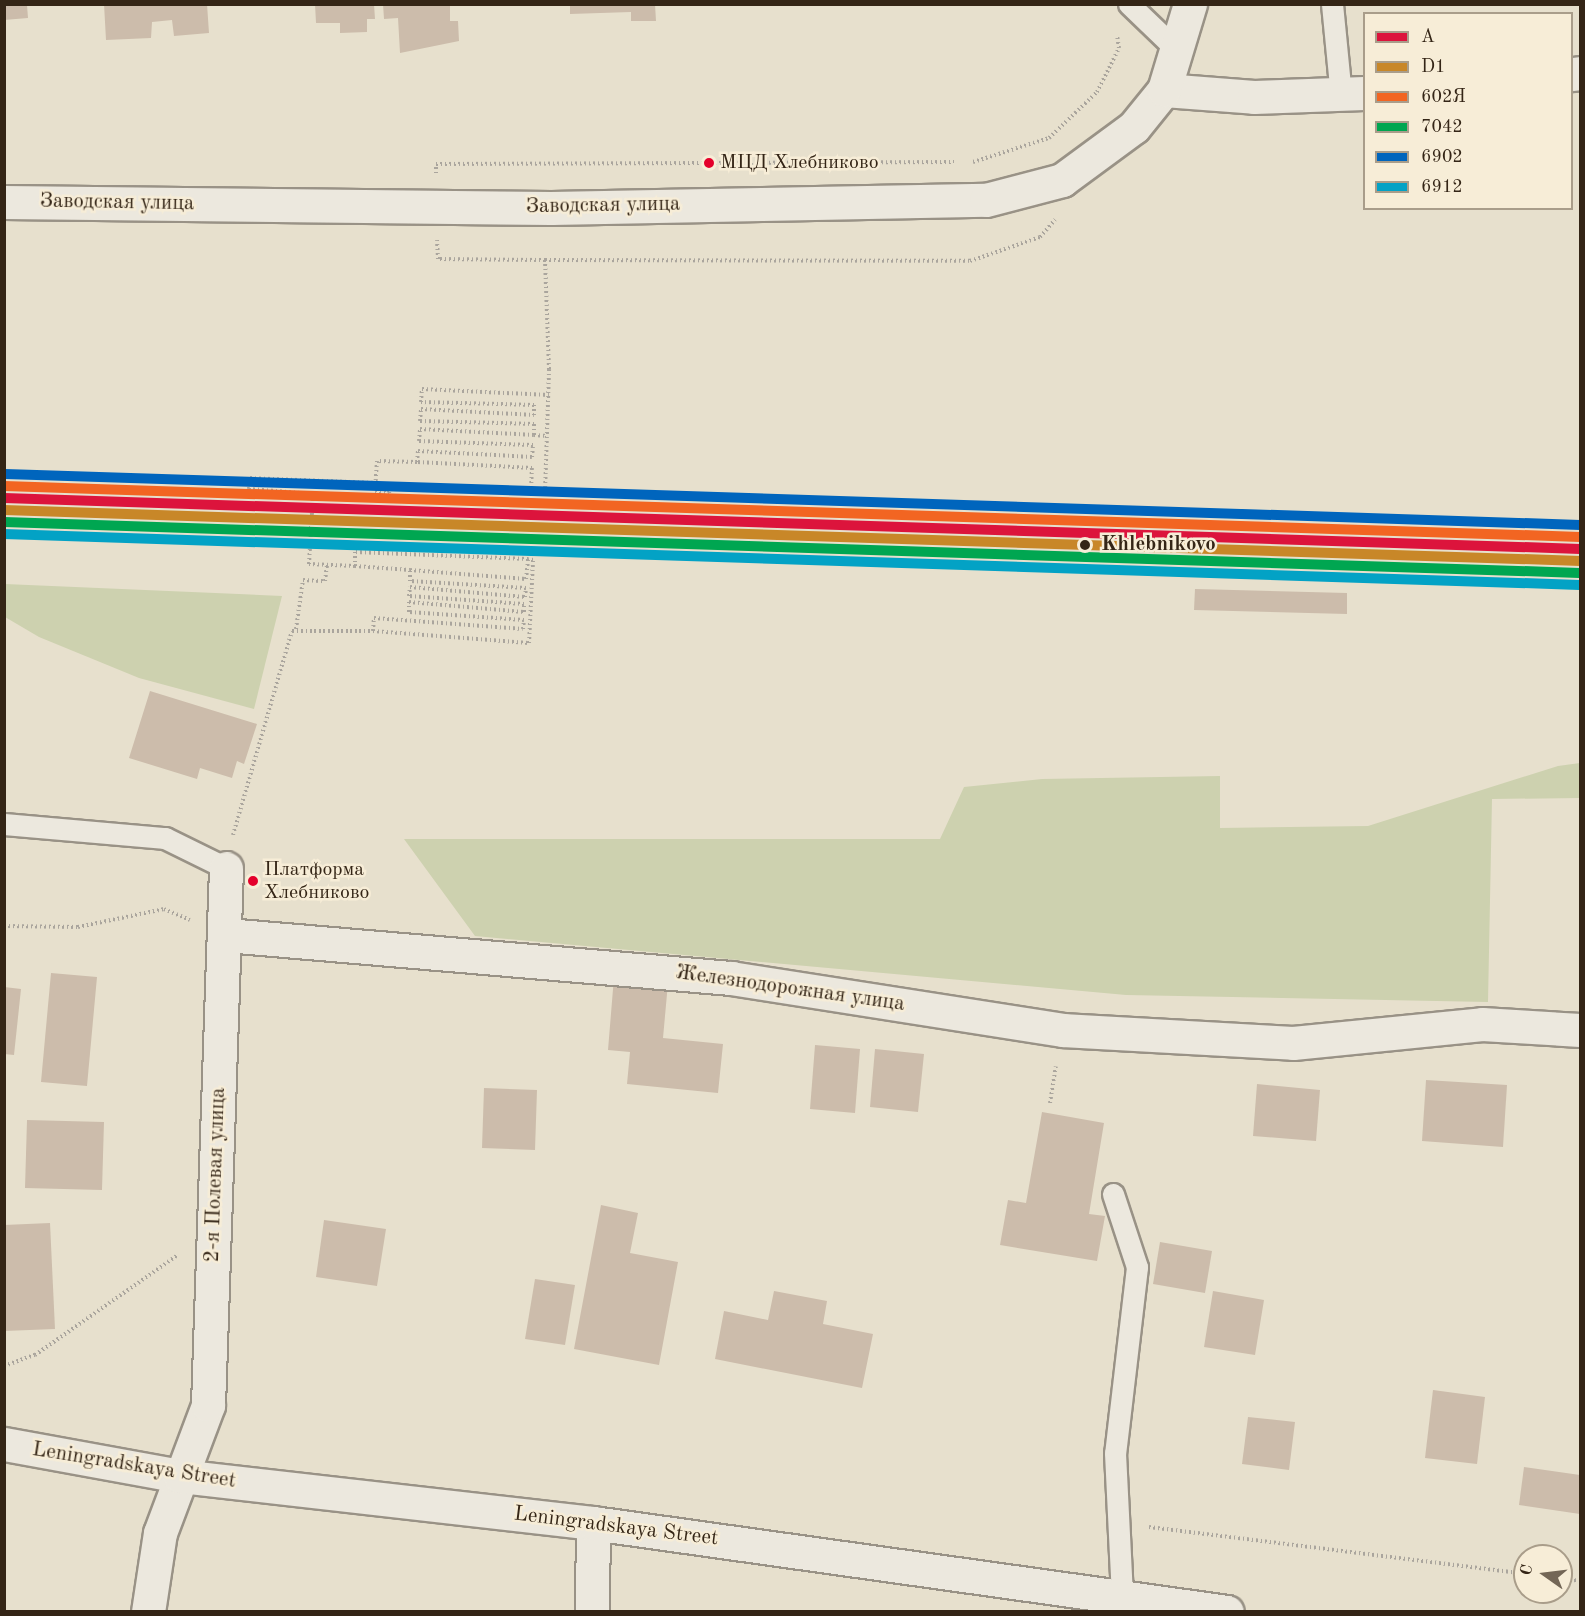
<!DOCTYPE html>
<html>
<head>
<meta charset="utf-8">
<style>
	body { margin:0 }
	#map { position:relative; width:1585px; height:1616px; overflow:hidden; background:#e7e0cd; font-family:"Old Standard TT",serif }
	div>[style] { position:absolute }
	.green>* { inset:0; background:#cdd1af }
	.building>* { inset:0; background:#ccbcab }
	.path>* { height:4px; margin-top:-2px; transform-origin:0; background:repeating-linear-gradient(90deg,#aaa59d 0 1.5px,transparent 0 4.5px) }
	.roads { filter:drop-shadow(2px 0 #999286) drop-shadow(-2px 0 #999286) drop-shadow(0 2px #999286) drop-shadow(0 -2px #999286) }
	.lane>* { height:21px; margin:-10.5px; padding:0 10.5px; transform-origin:10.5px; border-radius:10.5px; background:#ece8de }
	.street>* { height:33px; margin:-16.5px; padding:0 16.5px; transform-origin:16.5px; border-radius:16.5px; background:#ece8de }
	.secondary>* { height:33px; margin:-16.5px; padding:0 16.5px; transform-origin:16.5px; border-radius:16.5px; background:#ece8de }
	.rail-1>* { height:10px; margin:-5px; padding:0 5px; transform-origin:5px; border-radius:5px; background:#dc143c }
	.rail-2>* { height:10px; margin:-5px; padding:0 5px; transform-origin:5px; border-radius:5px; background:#c88728 }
	.rail-3>* { height:10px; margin:-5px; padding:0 5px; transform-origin:5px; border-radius:5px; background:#f26522 }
	.rail-4>* { height:10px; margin:-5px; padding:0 5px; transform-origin:5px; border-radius:5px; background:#00a651 }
	.rail-5>* { height:10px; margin:-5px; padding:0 5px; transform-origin:5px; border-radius:5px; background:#0065bd }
	.rail-6>* { height:10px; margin:-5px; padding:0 5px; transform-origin:5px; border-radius:5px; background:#03a2c5 }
	.dots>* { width:16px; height:16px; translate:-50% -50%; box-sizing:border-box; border:3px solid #f7edd7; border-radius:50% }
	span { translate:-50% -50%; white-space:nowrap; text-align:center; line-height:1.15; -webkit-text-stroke:5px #f7edd7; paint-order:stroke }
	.bus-label { font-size:20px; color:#342516 }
	.left { translate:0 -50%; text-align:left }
	.street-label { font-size:21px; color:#342516 }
	.stop-label { font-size:21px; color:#342516; font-weight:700 }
	.frame { position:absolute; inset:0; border:6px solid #342516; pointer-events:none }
	.legend { position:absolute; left:1363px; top:12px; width:210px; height:198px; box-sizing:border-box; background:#f7edd7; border:2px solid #a99d8a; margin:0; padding:8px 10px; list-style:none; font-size:18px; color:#342516 }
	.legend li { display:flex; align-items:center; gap:12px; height:30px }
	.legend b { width:30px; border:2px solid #a99d8a }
	.north { position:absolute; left:1513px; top:1544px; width:60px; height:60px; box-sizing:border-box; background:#f7edd7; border:2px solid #a99d8a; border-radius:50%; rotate:284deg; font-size:16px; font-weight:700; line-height:24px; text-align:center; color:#342516 }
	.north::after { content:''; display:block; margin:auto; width:21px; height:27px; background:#736656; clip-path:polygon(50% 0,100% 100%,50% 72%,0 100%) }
</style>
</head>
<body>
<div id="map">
	<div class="green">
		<i style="clip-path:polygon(5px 584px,282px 596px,254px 709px,139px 678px,39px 637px,5px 617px)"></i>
		<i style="clip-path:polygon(1580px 763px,1580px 798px,1492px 799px,1488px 1002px,1126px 995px,475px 936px,404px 839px,940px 839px,964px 787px,1042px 779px,1220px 776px,1220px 828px,1368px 826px,1558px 766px)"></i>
	</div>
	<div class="building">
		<i style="clip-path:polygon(104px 4px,207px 4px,209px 33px,174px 36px,172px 20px,152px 22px,151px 38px,106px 40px)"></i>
		<i style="clip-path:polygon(315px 4px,374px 4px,375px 19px,367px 19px,367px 32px,340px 33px,340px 23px,316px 23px)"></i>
		<i style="clip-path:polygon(383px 4px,450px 4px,450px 21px,458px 21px,459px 41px,400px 53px,398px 18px,384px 19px)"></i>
		<i style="clip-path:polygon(570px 4px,655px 4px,656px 21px,631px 21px,631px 12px,570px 14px)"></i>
		<i style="clip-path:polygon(4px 5px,27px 5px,28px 18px,4px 20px)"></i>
		<i style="clip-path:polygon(1195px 589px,1347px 593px,1347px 614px,1194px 610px)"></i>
		<i style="clip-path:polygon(150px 691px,257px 724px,244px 764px,237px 761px,232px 778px,200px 768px,197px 779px,129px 758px)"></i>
		<i style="clip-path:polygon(51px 973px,97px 977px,87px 1086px,41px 1082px)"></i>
		<i style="clip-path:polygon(614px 977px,668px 983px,663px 1038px,723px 1044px,718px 1093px,627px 1084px,630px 1052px,608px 1050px)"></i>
		<i style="clip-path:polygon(4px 987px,21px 989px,14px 1055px,4px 1054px)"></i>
		<i style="clip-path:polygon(815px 1045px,860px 1049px,855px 1113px,810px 1109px)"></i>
		<i style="clip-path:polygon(875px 1049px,924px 1054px,918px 1112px,870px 1107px)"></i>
		<i style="clip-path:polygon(1426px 1080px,1507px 1085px,1503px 1147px,1422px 1141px)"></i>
		<i style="clip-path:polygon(1257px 1084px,1320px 1090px,1316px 1141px,1253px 1136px)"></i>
		<i style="clip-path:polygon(484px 1088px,537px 1090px,535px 1150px,482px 1148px)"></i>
		<i style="clip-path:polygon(1042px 1112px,1104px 1123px,1089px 1214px,1105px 1216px,1097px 1261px,1000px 1245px,1008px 1200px,1026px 1203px)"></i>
		<i style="clip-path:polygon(27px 1120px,104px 1122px,102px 1190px,25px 1188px)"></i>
		<i style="clip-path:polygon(601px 1205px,638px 1213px,630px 1253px,678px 1262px,659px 1365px,574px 1349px)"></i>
		<i style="clip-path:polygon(324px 1220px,386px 1229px,377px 1286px,316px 1277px)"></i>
		<i style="clip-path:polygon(50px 1223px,55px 1329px,4px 1331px,4px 1225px)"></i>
		<i style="clip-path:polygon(1160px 1242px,1212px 1251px,1205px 1293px,1153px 1284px)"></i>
		<i style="clip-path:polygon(535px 1279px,575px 1285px,565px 1345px,525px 1339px)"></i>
		<i style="clip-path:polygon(774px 1291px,827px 1301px,823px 1324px,873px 1334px,862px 1388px,715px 1359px,724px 1311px,768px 1320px)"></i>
		<i style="clip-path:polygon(1213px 1291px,1264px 1300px,1255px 1355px,1204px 1347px)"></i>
		<i style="clip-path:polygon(1433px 1390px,1485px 1397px,1477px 1464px,1425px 1458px)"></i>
		<i style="clip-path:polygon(1248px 1417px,1295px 1422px,1289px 1470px,1242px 1464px)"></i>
		<i style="clip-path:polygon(1524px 1467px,1580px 1475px,1580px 1514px,1519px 1505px)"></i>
	</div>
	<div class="path">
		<i style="left:973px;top:162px;width:80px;rotate:-17.5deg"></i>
		<i style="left:1049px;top:138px;width:66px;rotate:-43.8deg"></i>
		<i style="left:1097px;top:92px;width:49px;rotate:-63.4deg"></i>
		<i style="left:1119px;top:48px;width:13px;rotate:-99deg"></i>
		<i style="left:436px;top:173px;width:9px;rotate:-90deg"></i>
		<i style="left:436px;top:164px;width:518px;rotate:-0.22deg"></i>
		<i style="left:545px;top:260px;width:425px;rotate:0.1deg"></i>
		<i style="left:970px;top:261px;width:74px;rotate:-18.9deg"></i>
		<i style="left:1040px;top:237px;width:23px;rotate:-49deg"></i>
		<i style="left:534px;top:435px;width:13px;rotate:4deg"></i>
		<i style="left:417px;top:462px;width:40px;rotate:-178.6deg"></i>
		<i style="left:377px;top:461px;width:31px;rotate:94deg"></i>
		<i style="left:375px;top:492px;width:14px;rotate:4deg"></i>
		<i style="left:389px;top:493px;width:5px;rotate:-79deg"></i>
		<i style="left:390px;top:488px;width:155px;rotate:1.5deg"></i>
		<i style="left:545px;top:492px;width:123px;rotate:-88.1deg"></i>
		<i style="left:549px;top:369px;width:109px;rotate:-92.1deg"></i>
		<i style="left:545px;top:260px;width:107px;rotate:-179.5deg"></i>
		<i style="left:438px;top:259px;width:19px;rotate:-93deg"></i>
		<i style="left:531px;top:492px;width:24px;rotate:-88deg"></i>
		<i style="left:532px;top:468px;width:115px;rotate:-177deg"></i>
		<i style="left:417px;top:462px;width:11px;rotate:-85deg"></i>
		<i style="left:418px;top:451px;width:114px;rotate:3deg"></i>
		<i style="left:532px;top:457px;width:12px;rotate:-85deg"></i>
		<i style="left:533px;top:445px;width:114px;rotate:-178deg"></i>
		<i style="left:419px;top:441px;width:12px;rotate:-85deg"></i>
		<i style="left:420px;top:429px;width:114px;rotate:3deg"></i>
		<i style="left:534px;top:435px;width:11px;rotate:-90deg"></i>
		<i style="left:534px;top:424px;width:114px;rotate:-178.5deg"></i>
		<i style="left:420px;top:421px;width:12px;rotate:-85deg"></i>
		<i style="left:421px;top:409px;width:113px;rotate:3deg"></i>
		<i style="left:534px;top:415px;width:10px;rotate:-90deg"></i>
		<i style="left:534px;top:405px;width:113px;rotate:-178.5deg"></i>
		<i style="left:421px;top:402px;width:13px;rotate:-86deg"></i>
		<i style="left:422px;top:389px;width:127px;rotate:2.7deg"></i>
		<i style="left:355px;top:566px;width:55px;rotate:4.2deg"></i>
		<i style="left:296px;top:629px;width:49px;rotate:-81.9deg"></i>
		<i style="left:303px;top:580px;width:22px;rotate:3deg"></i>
		<i style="left:325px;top:581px;width:16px;rotate:-83deg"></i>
		<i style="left:373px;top:631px;width:13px;rotate:-86deg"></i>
		<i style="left:374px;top:618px;width:149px;rotate:4.2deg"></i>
		<i style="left:523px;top:629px;width:9px;rotate:-84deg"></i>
		<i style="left:524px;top:620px;width:115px;rotate:-176deg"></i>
		<i style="left:409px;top:612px;width:10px;rotate:-90deg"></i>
		<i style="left:409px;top:602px;width:115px;rotate:5deg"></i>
		<i style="left:524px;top:612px;width:8px;rotate:-90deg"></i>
		<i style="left:524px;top:604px;width:115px;rotate:-176deg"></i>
		<i style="left:409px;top:596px;width:9px;rotate:-84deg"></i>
		<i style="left:410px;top:587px;width:115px;rotate:5deg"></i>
		<i style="left:525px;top:597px;width:9px;rotate:-84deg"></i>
		<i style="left:526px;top:588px;width:116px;rotate:-176.5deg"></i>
		<i style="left:410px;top:581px;width:11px;rotate:-90deg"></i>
		<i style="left:410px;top:570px;width:116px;rotate:4.4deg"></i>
		<i style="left:526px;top:579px;width:20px;rotate:-84deg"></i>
		<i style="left:528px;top:559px;width:173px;rotate:-177.7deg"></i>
		<i style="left:355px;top:552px;width:14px;rotate:90deg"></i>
		<i style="left:355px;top:566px;width:46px;rotate:-177.5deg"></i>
		<i style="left:309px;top:564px;width:70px;rotate:-86.7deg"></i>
		<i style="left:313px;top:494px;width:64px;rotate:-175.5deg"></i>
		<i style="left:249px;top:489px;width:11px;rotate:-85deg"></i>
		<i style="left:250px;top:478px;width:126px;rotate:2.3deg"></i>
		<i style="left:233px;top:835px;width:212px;rotate:-73.9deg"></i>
		<i style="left:292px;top:631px;width:81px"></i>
		<i style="left:373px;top:631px;width:156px;rotate:4.4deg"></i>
		<i style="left:529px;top:643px;width:83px;rotate:-87.2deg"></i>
		<i style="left:533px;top:560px;width:5px;rotate:-169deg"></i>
		<i style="left:4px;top:926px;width:74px;rotate:0.8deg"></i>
		<i style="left:78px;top:927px;width:88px;rotate:-11.8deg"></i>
		<i style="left:164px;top:909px;width:28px;rotate:23deg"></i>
		<i style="left:1050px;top:1103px;width:37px;rotate:-81deg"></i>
		<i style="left:4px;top:1366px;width:33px;rotate:-20deg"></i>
		<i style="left:35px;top:1355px;width:174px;rotate:-35deg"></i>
		<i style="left:1149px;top:1527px;width:379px;rotate:7.1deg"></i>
		<i style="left:1561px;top:1578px;width:19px;rotate:9deg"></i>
	</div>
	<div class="roads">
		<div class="lane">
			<i style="left:1129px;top:4px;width:68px;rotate:43.8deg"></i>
			<i style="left:1332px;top:4px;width:91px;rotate:84.4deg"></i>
			<i style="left:4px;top:824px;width:162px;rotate:5deg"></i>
			<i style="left:165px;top:838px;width:68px;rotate:26.2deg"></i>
			<i style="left:1113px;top:1194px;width:77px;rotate:71.8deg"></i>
			<i style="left:1137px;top:1267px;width:187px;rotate:96.7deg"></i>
			<i style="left:1115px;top:1453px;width:141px;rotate:87.2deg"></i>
		</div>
		<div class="street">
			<i style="left:1572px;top:74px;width:8px;rotate:-7deg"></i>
			<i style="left:1164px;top:90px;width:90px;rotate:4.4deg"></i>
			<i style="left:1254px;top:97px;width:110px;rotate:-2.1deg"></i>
			<i style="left:226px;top:935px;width:507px;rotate:4.87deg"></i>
			<i style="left:731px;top:978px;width:335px;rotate:8.9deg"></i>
			<i style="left:1062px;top:1030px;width:231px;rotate:3.2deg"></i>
			<i style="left:1293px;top:1043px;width:190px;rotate:-5.7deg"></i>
			<i style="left:1482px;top:1024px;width:98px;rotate:3.5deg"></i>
			<i style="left:148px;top:1612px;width:80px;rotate:-81.4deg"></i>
			<i style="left:160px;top:1533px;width:137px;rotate:-69.4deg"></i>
			<i style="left:208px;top:1405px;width:537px;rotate:-88.08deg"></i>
			<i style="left:592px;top:1612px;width:89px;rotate:-89.4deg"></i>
		</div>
		<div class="secondary">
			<i style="left:4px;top:202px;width:547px;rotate:0.63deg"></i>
			<i style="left:551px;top:208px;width:435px;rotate:-1.1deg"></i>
			<i style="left:986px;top:200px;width:79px;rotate:-14.7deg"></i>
			<i style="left:1062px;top:180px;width:89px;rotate:-36.4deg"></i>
			<i style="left:1134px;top:127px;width:48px;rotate:-51deg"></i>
			<i style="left:1164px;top:90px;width:90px;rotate:-73.2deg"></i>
			<i style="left:4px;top:1444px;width:179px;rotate:10.3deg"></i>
			<i style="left:180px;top:1476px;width:416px;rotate:6.5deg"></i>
			<i style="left:593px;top:1523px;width:640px;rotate:7.99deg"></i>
		</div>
	</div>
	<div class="rail-1">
		<i style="left:4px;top:498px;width:1577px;rotate:1.85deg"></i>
	</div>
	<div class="rail-2">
		<i style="left:4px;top:510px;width:1577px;rotate:1.85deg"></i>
	</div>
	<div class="rail-3">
		<i style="left:4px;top:486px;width:1577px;rotate:1.85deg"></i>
	</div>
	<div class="rail-4">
		<i style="left:4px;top:522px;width:1576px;rotate:1.85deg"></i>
	</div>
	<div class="rail-5">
		<i style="left:5px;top:474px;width:1576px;rotate:1.85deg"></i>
	</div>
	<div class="rail-6">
		<i style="left:4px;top:534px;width:1576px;rotate:1.85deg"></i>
	</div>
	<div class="dots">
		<i style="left:709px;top:163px;background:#e4002b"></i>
		<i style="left:1085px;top:545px;background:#342516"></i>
		<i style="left:253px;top:881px;background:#e4002b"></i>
	</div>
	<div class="bus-label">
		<span class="left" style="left:720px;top:163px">МЦД Хлебниково</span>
		<span class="left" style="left:264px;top:882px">Платформа<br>Хлебниково</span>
	</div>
	<div class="street-label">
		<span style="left:117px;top:203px;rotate:1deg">Заводская улица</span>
		<span style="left:603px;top:206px;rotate:-1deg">Заводская улица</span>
		<span style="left:790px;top:989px;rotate:8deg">Железнодорожная улица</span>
		<span style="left:216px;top:1175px;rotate:-88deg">2-я Полевая улица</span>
		<span style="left:134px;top:1466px;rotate:9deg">Leningradskaya Street</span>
		<span style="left:616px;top:1527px;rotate:7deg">Leningradskaya Street</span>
	</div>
	<div class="stop-label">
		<span class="left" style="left:1101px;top:545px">Khlebnikovo</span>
	</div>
	<div class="frame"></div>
	<ul class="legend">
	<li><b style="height:8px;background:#dc143c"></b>A</li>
	<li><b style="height:8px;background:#c88728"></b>D1</li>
	<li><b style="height:8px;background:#f26522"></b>602Я</li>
	<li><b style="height:8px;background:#00a651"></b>7042</li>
	<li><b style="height:8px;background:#0065bd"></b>6902</li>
	<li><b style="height:8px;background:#03a2c5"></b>6912</li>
	</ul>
	<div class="north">С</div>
</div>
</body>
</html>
